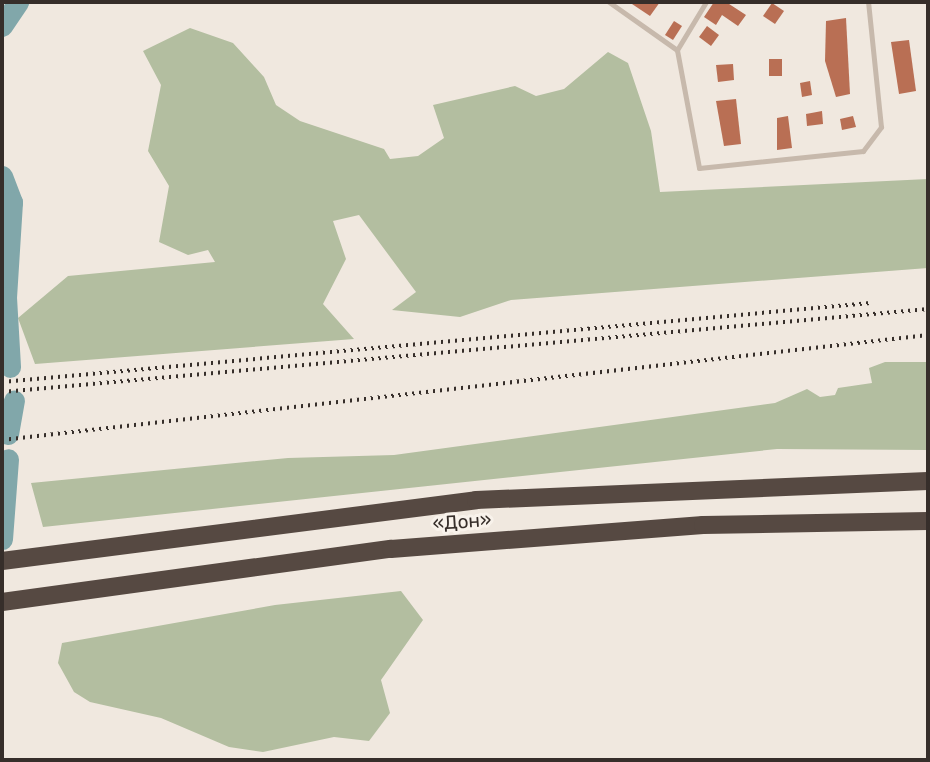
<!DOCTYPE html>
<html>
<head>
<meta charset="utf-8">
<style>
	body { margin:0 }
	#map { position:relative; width:930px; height:762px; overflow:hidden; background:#f0e8df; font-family:Rubik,sans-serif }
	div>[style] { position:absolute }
	.green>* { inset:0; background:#b3bea0 }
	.river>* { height:21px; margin:-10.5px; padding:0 10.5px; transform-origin:10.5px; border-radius:10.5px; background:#81a7aa }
	.building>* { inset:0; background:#b96f54 }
	.lane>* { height:5px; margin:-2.5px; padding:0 2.5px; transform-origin:2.5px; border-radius:2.5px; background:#c7b9ac }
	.highway>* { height:18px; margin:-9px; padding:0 9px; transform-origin:9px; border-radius:9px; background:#564942 }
	.rail>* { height:3.5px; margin-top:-1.75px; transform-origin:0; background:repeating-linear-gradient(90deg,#362e2a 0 2px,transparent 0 7px) }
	span { translate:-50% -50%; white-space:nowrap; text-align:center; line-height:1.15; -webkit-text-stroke:6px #f8f2eb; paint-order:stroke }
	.street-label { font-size:19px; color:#362e2a }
	.frame { position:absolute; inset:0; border:4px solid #362e2a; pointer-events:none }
</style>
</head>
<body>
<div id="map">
	<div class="green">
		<i style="clip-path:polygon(190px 28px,233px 43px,264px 77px,276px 105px,300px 121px,384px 149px,390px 159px,418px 156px,444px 138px,433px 105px,515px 86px,536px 96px,564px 89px,608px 52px,628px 63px,651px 131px,660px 192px,928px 179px,928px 268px,511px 300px,460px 317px,392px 310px,416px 292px,359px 215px,333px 221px,346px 259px,323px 304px,354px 339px,35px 364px,18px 318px,68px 276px,215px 262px,208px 250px,188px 255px,159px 242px,169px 186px,148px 151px,161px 85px,143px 51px)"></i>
		<i style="clip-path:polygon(885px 362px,928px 362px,928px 450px,777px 449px,43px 527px,31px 483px,288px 458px,394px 455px,775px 403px,807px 389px,820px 397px,835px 395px,838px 388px,872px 383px,869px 368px)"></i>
		<i style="clip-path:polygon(401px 591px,423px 620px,381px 680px,390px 713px,369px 741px,334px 737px,263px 752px,229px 747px,161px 718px,90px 702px,74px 692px,58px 663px,62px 643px,275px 605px)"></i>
	</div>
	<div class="river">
		<i style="left:2px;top:26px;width:29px;rotate:-56deg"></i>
		<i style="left:2px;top:176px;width:28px;rotate:69deg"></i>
		<i style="left:12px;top:202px;width:95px;rotate:93.6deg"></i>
		<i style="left:6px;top:297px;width:70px;rotate:86.7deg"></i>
		<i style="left:8px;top:434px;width:34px;rotate:-80deg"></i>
		<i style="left:2px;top:539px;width:80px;rotate:-85.7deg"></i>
	</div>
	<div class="building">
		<i style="clip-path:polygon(629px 2px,660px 2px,650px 16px)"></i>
		<i style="clip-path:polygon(714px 2px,726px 2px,746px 15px,738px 26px,722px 15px,716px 25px,704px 17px)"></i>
		<i style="clip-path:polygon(772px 3px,784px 11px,775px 24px,763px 16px)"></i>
		<i style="clip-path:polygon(846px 18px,850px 94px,836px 97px,825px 61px,826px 21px)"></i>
		<i style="clip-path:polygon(674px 21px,682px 26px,673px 40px,665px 35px)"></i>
		<i style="clip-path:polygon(707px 26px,719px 35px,711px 46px,699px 37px)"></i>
		<i style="clip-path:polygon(909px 40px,916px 91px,899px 94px,891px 42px)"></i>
		<i style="clip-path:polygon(769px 59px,782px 59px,782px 76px,769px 76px)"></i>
		<i style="clip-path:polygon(733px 64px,734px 80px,718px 82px,716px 65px)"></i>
		<i style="clip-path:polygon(810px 81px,812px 95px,802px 97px,800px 83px)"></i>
		<i style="clip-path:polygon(736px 99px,741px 144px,724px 146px,716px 101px)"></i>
		<i style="clip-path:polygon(822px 111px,823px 124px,807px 126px,806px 114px)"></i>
		<i style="clip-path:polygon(788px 116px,792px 148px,777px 150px,777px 118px)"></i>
		<i style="clip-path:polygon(853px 116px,856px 127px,842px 130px,840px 119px)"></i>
	</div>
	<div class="lane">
		<i style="left:609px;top:2px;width:83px;rotate:35.2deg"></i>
		<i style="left:677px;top:50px;width:120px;rotate:79.4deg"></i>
		<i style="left:699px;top:168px;width:165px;rotate:-5.9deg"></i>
		<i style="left:863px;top:151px;width:30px;rotate:-53deg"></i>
		<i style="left:881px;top:127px;width:126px;rotate:-95.9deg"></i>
		<i style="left:677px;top:50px;width:56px;rotate:-58.9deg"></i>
	</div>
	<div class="highway">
		<i style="left:2px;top:561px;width:478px;rotate:-7.3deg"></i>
		<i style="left:476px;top:500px;width:452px;rotate:-2.4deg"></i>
		<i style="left:2px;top:602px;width:393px;rotate:-7.8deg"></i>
		<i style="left:391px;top:549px;width:313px;rotate:-4.4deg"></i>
		<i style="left:703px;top:525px;width:225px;rotate:-1deg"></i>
	</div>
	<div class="rail">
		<i style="left:2px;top:382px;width:872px;rotate:-5.2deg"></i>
		<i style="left:2px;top:392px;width:930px;rotate:-5.12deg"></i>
		<i style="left:2px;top:440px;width:932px;rotate:-6.47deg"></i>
	</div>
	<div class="street-label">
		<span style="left:462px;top:522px;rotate:-4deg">«Дон»</span>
	</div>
	<div class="frame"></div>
</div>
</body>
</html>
